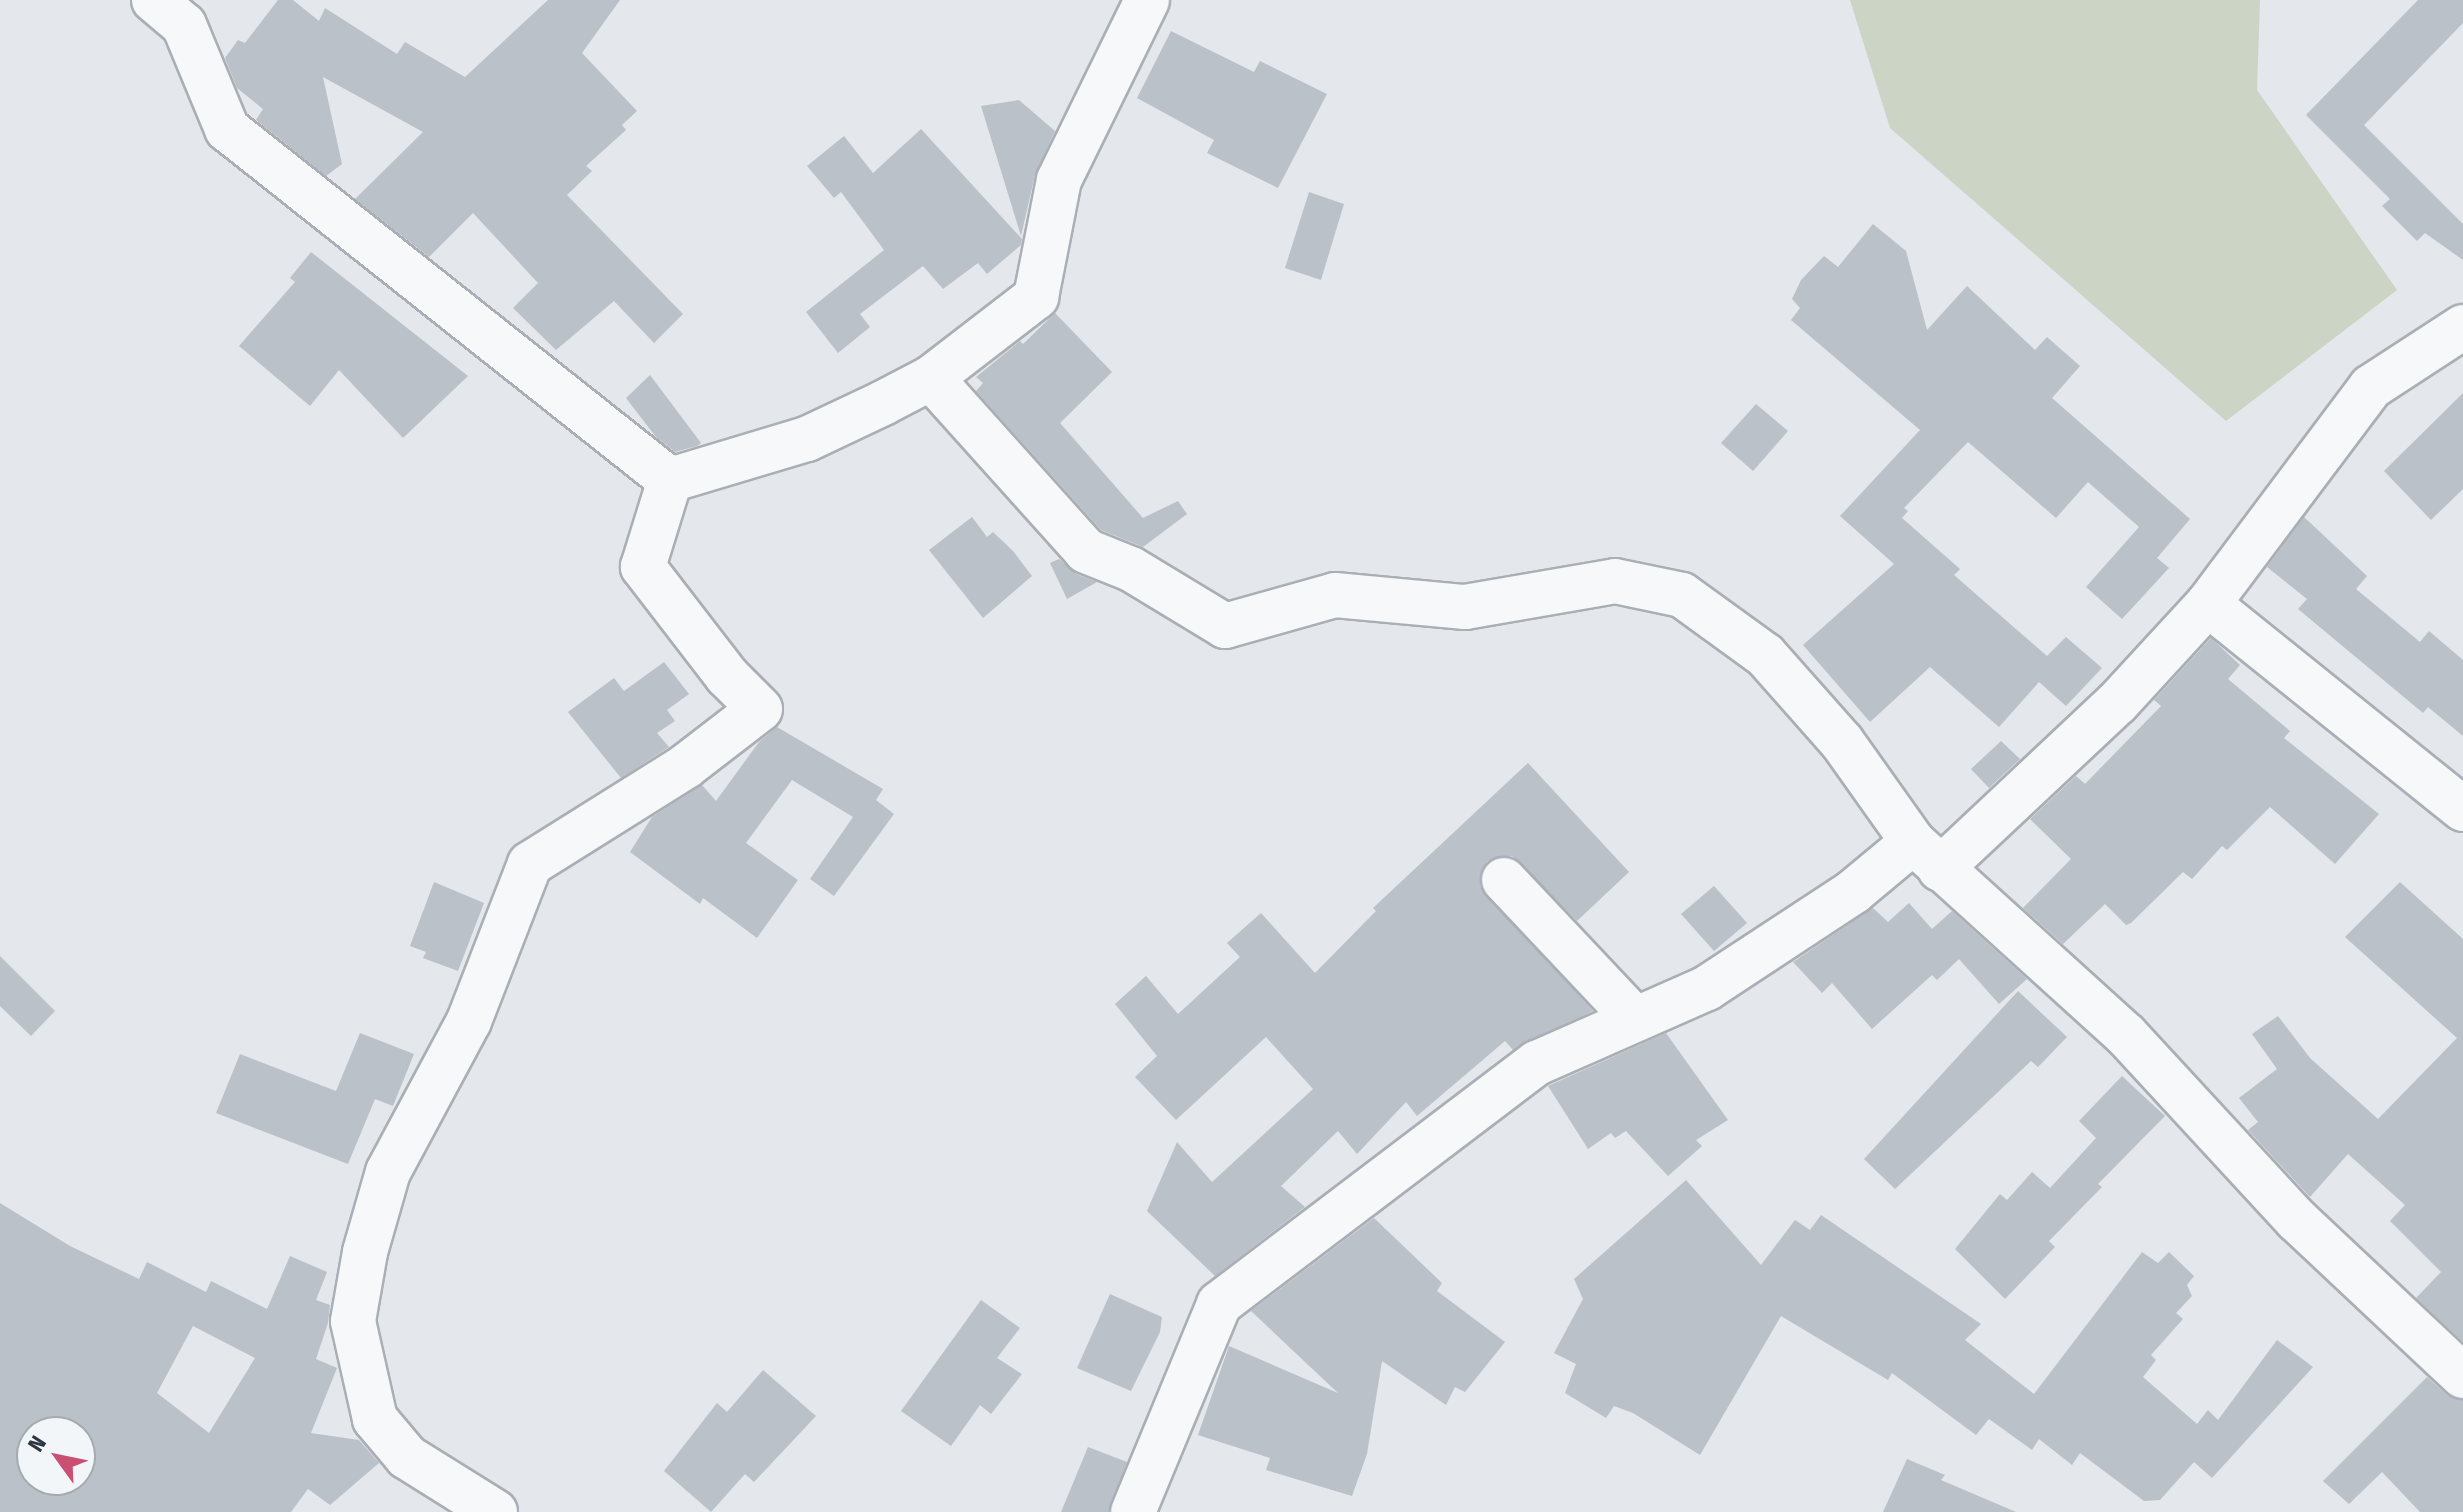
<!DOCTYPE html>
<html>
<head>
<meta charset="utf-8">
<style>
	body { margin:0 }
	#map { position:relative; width:2463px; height:1512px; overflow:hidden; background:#e4e7eb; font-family:"Fira Sans Condensed",sans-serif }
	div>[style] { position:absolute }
	.green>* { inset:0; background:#cbd4c5 }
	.building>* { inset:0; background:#bbc1c8 }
	.roads { filter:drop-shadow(2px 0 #a9afb5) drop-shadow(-2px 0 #a9afb5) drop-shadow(0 2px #a9afb5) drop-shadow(0 -2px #a9afb5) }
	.street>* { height:44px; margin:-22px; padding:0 22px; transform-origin:22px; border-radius:22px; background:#f6f8f9 }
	span { translate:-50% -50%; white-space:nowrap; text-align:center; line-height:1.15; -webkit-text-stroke:6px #f3f6f8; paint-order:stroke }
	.north { position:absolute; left:16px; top:1416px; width:80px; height:80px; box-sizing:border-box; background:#f3f6f8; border:2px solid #a3aab0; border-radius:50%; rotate:303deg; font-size:22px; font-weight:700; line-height:32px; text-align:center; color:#2c3743 }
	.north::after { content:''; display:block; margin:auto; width:28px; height:36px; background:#c94f73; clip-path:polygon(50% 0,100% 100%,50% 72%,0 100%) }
</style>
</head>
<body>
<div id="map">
	<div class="green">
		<i style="clip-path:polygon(1850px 0,2260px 0,2257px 90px,2397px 290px,2226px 421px,1890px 128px)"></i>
	</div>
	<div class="building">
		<i style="clip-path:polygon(278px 0,293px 0,319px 21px,325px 8px,397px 54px,405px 42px,465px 77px,548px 0,620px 0,582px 53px,637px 111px,622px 125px,626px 130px,586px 166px,592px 171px,567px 195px,683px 314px,654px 343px,614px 301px,556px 350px,513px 308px,538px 283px,473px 213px,429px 257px,355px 199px,423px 132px,323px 77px,342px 164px,326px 176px,256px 120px,263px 109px,237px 88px,225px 58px,238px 40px,245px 43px)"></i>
		<i style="clip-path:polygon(2418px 0,2463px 0,2463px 23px,2364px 125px,2463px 224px,2463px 260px,2425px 233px,2417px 241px,2382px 206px,2390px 199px,2306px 115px)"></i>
		<i style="clip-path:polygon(1171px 31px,1254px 72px,1260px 61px,1327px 94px,1278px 188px,1207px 153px,1214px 140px,1137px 98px)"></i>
		<i style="clip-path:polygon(1019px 100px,1055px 131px,1035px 175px,1021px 236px,981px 106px)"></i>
		<i style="clip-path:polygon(921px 129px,1022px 239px,1021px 245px,987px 274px,978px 263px,943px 289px,923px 266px,860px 314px,870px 327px,838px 353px,806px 312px,884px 250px,841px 192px,834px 198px,807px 166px,844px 136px,873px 173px)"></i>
		<i style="clip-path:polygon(1309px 192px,1344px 204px,1321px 280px,1285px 268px)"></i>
		<i style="clip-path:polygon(1873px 224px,1906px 251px,1927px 330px,1967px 286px,2035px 350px,2047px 337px,2080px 366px,2052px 398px,2190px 519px,2157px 558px,2169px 568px,2122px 619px,2086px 587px,2139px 527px,2088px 482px,2056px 518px,1968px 442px,1904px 508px,1908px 511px,1902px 518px,1960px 569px,1954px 575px,2047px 656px,2066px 637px,2102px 668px,2066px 706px,2039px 682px,1999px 727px,1930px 667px,1870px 722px,1803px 645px,1894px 564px,1840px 516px,1920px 430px,1791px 320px,1800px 308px,1792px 299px,1801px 280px,1824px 256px,1838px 267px)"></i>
		<i style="clip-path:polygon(311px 252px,468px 376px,403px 438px,339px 370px,310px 406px,239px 346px,295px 282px,290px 278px)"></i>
		<i style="clip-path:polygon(1055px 313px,1112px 372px,1060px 423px,1143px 518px,1178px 501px,1187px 514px,1143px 547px,1101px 530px,976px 391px,983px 383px,976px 377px,1020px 341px,1023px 344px)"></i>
		<i style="clip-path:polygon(650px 375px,701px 443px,697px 446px,675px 452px,656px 437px,626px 398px)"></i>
		<i style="clip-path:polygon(2463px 393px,2463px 489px,2431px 520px,2384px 471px)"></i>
		<i style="clip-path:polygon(1756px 404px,1788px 431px,1753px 471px,1721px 443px)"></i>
		<i style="clip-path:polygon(972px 517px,987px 537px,993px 532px,1013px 551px,1032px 576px,983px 618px,929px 550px)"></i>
		<i style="clip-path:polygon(2304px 517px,2367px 576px,2356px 589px,2420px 642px,2429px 631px,2463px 660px,2463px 736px,2428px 707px,2423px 713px,2298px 609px,2307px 599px,2267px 567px)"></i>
		<i style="clip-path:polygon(1059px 559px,1076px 574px,1097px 582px,1067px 599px,1050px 563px)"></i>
		<i style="clip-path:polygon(2211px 638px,2240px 665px,2228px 679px,2290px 731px,2284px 738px,2379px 814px,2335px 864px,2270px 807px,2227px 850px,2222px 846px,2192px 879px,2183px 872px,2131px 923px,2126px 925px,2105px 904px,2063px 944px,2023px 908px,2071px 859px,2030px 819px,2076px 776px,2085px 784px,2161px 706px,2154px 700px)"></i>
		<i style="clip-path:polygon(664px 662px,689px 694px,667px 710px,675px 721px,657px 733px,669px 747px,621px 778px,568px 712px,614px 678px,624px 691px)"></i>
		<i style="clip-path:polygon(777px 727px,883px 789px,876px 800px,894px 814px,834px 896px,810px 879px,853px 817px,792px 780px,746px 843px,798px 880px,757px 938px,703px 898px,700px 904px,630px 852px,652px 817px,702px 785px,716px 801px,759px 742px)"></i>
		<i style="clip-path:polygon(2001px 741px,2020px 759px,1989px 788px,1971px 769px)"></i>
		<i style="clip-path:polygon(1528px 763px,1629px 872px,1577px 921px,1512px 856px,1487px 861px,1480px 886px,1593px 1011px,1513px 1050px,1505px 1041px,1417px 1116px,1406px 1102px,1357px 1154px,1338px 1131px,1281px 1186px,1305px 1207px,1215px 1276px,1147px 1211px,1177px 1142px,1212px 1182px,1313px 1089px,1266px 1037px,1176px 1120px,1135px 1077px,1157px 1056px,1115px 1004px,1146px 976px,1178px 1014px,1240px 957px,1227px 943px,1261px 913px,1315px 973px,1376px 911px,1373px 908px)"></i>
		<i style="clip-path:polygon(434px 882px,484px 903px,458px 971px,423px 958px,426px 952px,410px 946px)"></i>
		<i style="clip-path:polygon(2400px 882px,2463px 939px,2463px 1342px,2416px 1298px,2441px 1272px,2390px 1221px,2405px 1205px,2348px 1154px,2310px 1197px,2248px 1130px,2258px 1122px,2239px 1098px,2277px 1069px,2252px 1034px,2278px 1016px,2310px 1058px,2378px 1119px,2457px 1038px,2345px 937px)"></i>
		<i style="clip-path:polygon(1714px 886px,1747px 923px,1714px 951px,1681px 914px)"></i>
		<i style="clip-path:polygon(1909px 903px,1932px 929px,1952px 911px,2027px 979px,1999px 1004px,1959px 959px,1937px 980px,1932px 975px,1872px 1029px,1832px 983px,1822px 993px,1793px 962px,1873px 908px,1888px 922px)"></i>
		<i style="clip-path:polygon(0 956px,55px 1011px,31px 1036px,0 1006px)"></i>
		<i style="clip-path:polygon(2018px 991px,2067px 1037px,2038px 1067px,2031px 1061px,1895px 1189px,1864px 1159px)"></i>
		<i style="clip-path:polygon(360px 1033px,414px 1054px,393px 1106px,375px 1099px,348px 1164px,216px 1113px,240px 1054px,336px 1091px)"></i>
		<i style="clip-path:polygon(1666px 1033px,1728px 1120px,1696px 1140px,1702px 1146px,1668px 1176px,1626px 1131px,1615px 1138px,1611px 1133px,1588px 1149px,1548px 1086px)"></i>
		<i style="clip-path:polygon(2122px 1076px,2165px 1116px,2098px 1184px,2102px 1187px,2049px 1241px,2055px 1247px,2005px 1299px,1955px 1249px,2000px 1194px,2007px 1200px,2032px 1172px,2050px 1188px,2096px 1138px,2079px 1121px)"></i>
		<i style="clip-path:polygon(1686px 1180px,1761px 1265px,1795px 1220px,1810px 1230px,1821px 1215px,1981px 1324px,1965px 1340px,2034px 1394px,2142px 1252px,2158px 1263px,2169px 1252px,2194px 1276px,2187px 1285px,2192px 1296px,2176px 1313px,2183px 1319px,2151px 1355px,2156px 1360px,2143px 1377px,2197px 1424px,2208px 1410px,2218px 1420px,2277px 1340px,2313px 1367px,2212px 1478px,2194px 1462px,2160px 1500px,2144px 1501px,2080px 1453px,2072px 1465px,2039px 1439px,2032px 1450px,1989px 1419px,1976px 1435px,1892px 1373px,1888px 1380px,1781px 1316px,1700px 1455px,1633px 1413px,1614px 1406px,1606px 1418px,1565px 1393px,1576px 1364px,1554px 1353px,1583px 1299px,1574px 1279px)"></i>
		<i style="clip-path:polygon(evenodd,0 1203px,70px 1246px,139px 1279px,147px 1262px,206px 1292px,211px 1281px,267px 1309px,290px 1256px,327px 1272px,316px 1300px,330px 1305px,328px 1323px,316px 1359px,337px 1368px,311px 1433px,359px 1440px,379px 1463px,330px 1505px,308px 1489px,291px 1512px,0 1512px,0 1203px,193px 1326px,255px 1358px,209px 1433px,157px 1393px,193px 1326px,0 1203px,32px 1432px,80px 1432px,80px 1480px,32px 1480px,32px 1432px)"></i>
		<i style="clip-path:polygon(1374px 1218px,1442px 1283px,1437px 1291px,1505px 1342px,1465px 1392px,1455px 1387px,1446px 1405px,1382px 1361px,1367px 1454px,1352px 1496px,1266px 1470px,1270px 1458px,1198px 1435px,1229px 1346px,1338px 1393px,1251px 1311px)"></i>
		<i style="clip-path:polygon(1110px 1294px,1162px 1317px,1160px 1332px,1131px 1391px,1077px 1368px)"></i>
		<i style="clip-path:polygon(981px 1300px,1020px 1328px,997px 1358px,1022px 1374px,991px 1414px,980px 1405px,951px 1446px,901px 1411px)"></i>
		<i style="clip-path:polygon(763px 1370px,816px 1416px,754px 1482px,745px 1474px,711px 1512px,664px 1471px,717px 1403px,727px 1412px)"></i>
		<i style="clip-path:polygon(2427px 1377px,2447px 1395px,2463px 1400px,2463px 1512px,2420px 1512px,2382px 1472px,2349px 1504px,2323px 1481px)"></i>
		<i style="clip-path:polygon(1088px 1447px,1127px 1462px,1109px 1512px,1061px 1512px)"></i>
		<i style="clip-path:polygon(1907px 1459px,1945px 1475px,1941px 1480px,2016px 1512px,1883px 1512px)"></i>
	</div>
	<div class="roads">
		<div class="street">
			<i style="left:154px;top:0;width:39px;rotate:40deg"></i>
			<i style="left:184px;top:25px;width:113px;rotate:67.5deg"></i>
			<i style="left:227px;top:129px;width:565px;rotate:38.39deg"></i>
			<i style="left:931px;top:378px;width:232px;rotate:48.1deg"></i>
			<i style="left:1086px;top:551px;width:48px;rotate:21.8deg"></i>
			<i style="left:1131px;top:569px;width:110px;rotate:31.2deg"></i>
			<i style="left:1225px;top:626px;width:114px;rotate:-15.7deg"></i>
			<i style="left:1335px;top:595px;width:131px;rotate:5.3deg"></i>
			<i style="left:1465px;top:607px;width:152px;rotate:-9.8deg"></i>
			<i style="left:1615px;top:581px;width:68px;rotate:11.8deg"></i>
			<i style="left:1682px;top:595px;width:102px;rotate:35.9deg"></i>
			<i style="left:1765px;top:655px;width:116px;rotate:48.5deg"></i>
			<i style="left:1842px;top:742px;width:123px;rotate:54.6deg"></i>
			<i style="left:1913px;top:842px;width:287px;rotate:42.2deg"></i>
			<i style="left:2126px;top:1035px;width:252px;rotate:47.3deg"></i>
			<i style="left:2297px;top:1220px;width:228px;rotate:43.2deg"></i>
			<i style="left:670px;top:480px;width:143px;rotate:-16.7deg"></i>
			<i style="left:807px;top:439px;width:84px;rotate:-25.3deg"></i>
			<i style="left:883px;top:403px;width:54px;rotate:-27.5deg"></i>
			<i style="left:931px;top:378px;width:133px;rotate:-37.6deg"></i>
			<i style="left:1036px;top:297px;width:119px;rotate:-78.9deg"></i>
			<i style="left:1059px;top:180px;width:200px;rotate:-63.9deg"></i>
			<i style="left:2208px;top:604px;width:327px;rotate:38.8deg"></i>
			<i style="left:1940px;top:869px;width:243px;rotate:-43.2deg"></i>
			<i style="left:2117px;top:703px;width:134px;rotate:-47.4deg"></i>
			<i style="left:2208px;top:604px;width:271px;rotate:-53.1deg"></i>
			<i style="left:2371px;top:387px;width:110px;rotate:-33.1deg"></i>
			<i style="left:1504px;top:880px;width:191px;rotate:46.7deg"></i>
			<i style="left:495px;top:1512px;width:104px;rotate:-148deg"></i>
			<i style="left:407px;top:1457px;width:50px;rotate:-130.1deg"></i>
			<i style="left:375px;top:1419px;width:100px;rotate:-102.7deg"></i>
			<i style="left:353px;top:1321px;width:70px;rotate:-80.1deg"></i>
			<i style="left:365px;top:1252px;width:83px;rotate:-74deg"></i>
			<i style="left:388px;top:1172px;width:171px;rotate:-61.8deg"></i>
			<i style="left:469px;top:1021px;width:168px;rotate:-68.8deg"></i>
			<i style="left:530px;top:864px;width:184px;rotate:-32.1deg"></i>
			<i style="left:686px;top:766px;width:93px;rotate:-37.6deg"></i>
			<i style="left:760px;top:709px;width:47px;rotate:-135deg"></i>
			<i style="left:727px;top:676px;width:138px;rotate:-127.6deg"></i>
			<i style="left:643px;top:567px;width:91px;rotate:-72.8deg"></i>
			<i style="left:1133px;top:1512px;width:225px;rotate:-67.5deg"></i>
			<i style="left:1219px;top:1304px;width:399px;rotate:-37.2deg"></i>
			<i style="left:1537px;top:1063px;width:186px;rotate:-23.8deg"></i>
			<i style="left:1707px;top:988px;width:175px;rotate:-33.3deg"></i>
			<i style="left:1853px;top:892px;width:78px;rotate:-39.8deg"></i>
		</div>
	</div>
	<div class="north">N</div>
</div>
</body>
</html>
